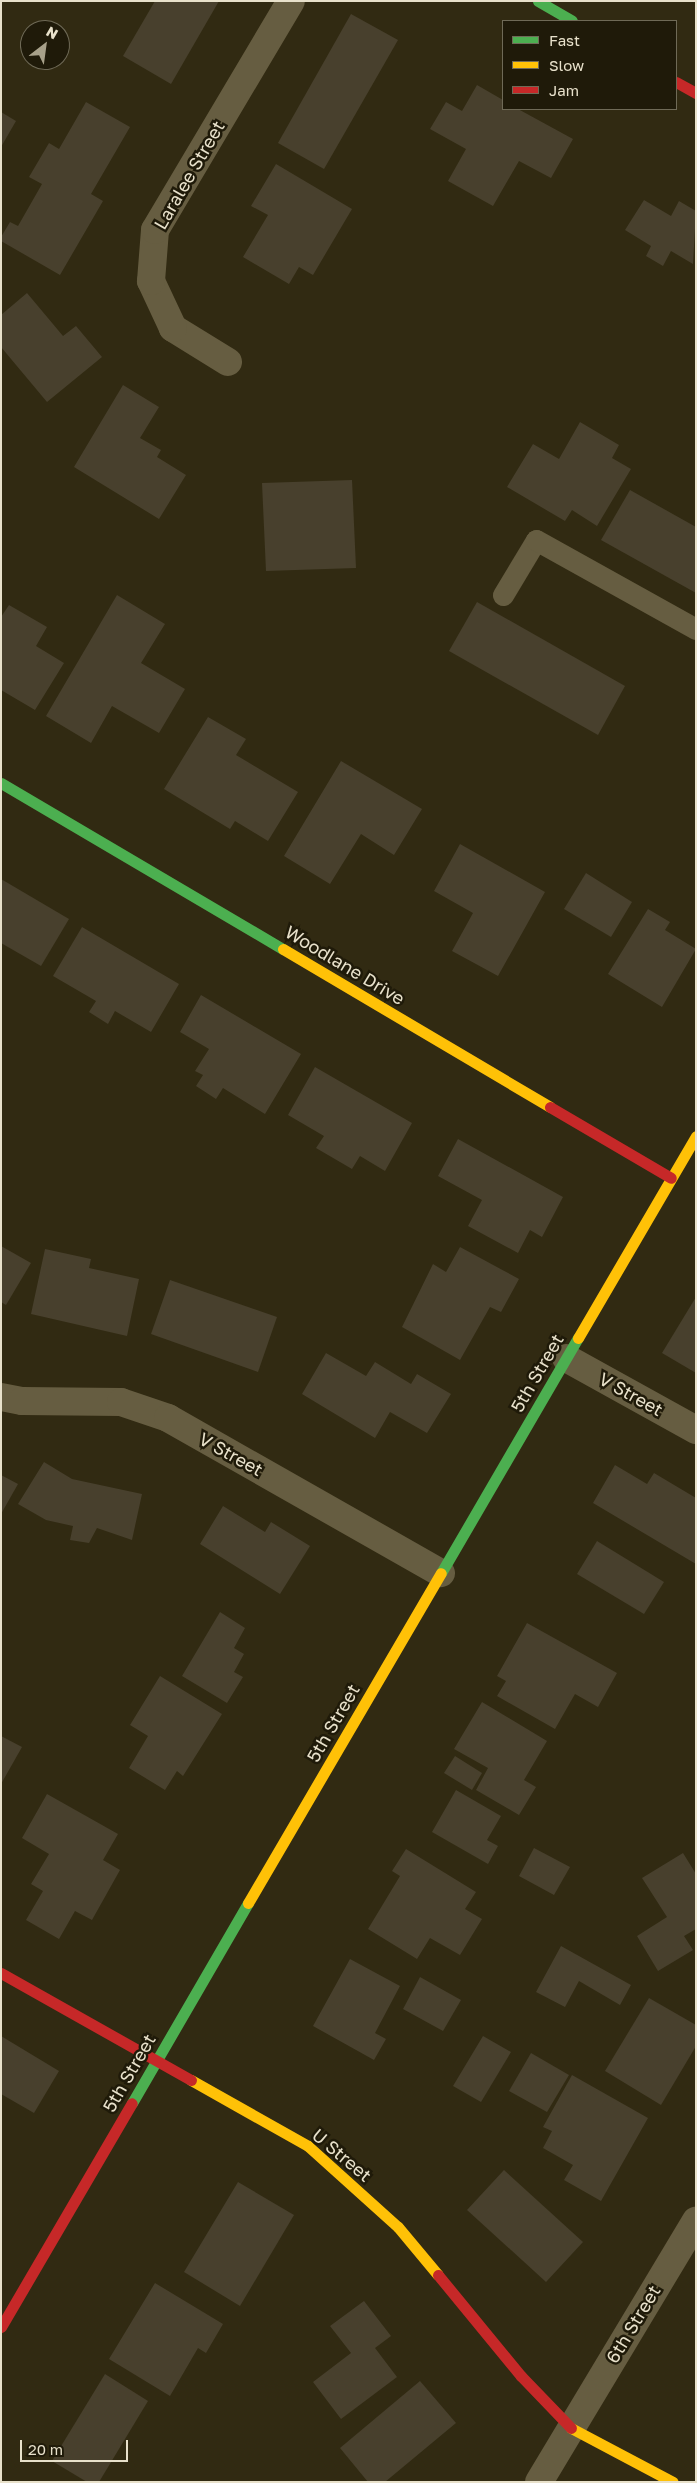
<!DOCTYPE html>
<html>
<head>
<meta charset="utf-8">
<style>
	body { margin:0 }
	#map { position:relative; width:697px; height:2483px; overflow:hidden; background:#312a12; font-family:"Golos Text",sans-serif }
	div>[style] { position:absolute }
	.building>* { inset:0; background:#48402d }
	.lane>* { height:21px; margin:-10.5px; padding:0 10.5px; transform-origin:10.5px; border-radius:10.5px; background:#665d41 }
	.street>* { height:28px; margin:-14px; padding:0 14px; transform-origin:14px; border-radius:14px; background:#665d41 }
	.fast>* { height:11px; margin:-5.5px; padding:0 5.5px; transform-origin:5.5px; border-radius:5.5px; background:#4caf50 }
	.slow>* { height:11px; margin:-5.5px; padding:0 5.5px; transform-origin:5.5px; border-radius:5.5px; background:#ffc107 }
	.jam>* { height:11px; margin:-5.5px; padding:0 5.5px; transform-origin:5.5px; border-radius:5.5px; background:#c62828 }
	span { translate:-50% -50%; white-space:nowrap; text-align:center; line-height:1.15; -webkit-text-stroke:5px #1f1a09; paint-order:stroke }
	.street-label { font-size:18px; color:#e8e1cb }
	.frame { position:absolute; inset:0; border:2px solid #e8e1cb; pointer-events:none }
	.legend { position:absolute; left:502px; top:20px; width:175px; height:90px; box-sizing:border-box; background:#1f1a09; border:1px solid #6f6a57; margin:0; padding:6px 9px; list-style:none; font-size:15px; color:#e8e1cb }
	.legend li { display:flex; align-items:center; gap:10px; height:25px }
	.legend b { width:25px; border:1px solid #6f6a57 }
	.north { position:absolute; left:20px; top:20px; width:50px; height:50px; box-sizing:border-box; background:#1f1a09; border:1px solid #6f6a57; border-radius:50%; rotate:30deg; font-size:14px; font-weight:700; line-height:20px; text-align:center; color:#e8e1cb }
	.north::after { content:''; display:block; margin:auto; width:18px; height:22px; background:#a8a18a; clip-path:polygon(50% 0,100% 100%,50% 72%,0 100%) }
	.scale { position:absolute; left:20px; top:2440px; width:108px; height:22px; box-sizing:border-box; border:2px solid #e8e1cb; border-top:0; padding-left:6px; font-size:15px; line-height:18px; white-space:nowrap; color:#e8e1cb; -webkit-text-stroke:4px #1f1a09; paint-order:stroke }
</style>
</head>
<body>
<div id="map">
	<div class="building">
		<i style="clip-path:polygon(155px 1px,219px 1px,171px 84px,123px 56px)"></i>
		<i style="clip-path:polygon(351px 14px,398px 40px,324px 169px,278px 143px)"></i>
		<i style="clip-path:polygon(477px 85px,503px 100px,503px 109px,518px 109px,573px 139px,551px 178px,519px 161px,493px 206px,448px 181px,466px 149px,430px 129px,446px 102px,462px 111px)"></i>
		<i style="clip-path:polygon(86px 102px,130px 127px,91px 194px,103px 201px,60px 275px,1px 241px,1px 237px,10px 222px,18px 226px,42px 184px,29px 177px,49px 143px,59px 149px)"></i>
		<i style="clip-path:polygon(1px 112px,16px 121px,1px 147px)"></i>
		<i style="clip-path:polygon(276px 164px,352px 209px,313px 275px,299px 267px,289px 284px,243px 257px,268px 215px,251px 206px)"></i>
		<i style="clip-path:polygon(644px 200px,671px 216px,679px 201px,696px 211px,693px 264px,671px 251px,663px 266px,646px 256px,651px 246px,625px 230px)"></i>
		<i style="clip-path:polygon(27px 293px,63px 336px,76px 326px,102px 357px,47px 402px,1px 347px,1px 315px)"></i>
		<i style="clip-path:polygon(123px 385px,159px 407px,140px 438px,161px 450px,157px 457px,186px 475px,159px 519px,74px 467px)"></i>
		<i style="clip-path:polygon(580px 422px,619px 445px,612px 458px,631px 469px,597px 526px,572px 510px,565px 521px,507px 487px,533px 444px,559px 459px)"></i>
		<i style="clip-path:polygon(352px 480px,356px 568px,266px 571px,262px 483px)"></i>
		<i style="clip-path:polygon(630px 490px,696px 527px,696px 593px,601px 540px)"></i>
		<i style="clip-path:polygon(117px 595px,165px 624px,141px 663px,185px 689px,159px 733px,112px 706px,91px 743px,46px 716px)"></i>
		<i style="clip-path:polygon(477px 602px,625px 686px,598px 735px,449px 651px)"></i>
		<i style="clip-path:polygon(9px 605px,47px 627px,36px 646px,64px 663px,35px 710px,1px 690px,1px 617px)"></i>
		<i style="clip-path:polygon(208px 717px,246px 739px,236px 755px,298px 792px,268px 841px,235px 821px,230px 829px,164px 789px)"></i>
		<i style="clip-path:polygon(341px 761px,422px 809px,394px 855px,361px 834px,330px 884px,284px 856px)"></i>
		<i style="clip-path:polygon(460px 844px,545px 892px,498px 976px,452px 951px,473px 913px,434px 891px)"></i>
		<i style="clip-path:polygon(586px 873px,632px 902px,611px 937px,564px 909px)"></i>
		<i style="clip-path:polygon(1px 879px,69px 919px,41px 966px,1px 943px)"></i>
		<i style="clip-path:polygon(648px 909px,670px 922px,665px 930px,696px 949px,662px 1007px,608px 974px)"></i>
		<i style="clip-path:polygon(82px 927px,179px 984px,151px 1032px,115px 1011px,108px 1024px,89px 1012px,96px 1001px,53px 976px)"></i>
		<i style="clip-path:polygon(201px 995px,301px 1054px,265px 1114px,223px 1088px,216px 1099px,196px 1086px,203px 1075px,195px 1071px,209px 1049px,180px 1032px)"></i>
		<i style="clip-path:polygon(315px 1067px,412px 1123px,385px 1171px,360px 1156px,352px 1169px,316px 1148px,324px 1136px,288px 1115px)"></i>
		<i style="clip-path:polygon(458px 1139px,563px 1197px,542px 1237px,530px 1230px,518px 1253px,468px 1226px,482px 1200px,438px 1176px)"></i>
		<i style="clip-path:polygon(1px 1246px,31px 1263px,6px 1305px,1px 1302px)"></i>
		<i style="clip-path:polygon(460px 1247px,519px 1279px,501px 1312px,490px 1307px,460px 1360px,402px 1327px,433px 1264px,446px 1272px)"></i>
		<i style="clip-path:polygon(45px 1249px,91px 1259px,89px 1268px,139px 1279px,127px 1336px,31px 1314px)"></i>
		<i style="clip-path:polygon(170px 1280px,277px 1317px,258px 1372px,151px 1334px)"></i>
		<i style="clip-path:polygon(696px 1297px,696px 1373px,662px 1353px)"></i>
		<i style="clip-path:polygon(326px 1353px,366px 1376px,375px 1362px,411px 1384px,417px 1374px,451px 1394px,427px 1433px,390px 1412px,375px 1438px,302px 1394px)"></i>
		<i style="clip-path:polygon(44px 1462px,72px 1479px,142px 1494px,132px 1540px,97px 1528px,89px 1543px,70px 1540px,73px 1526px,46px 1520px,18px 1504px)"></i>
		<i style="clip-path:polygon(615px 1465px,647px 1484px,654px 1473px,696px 1498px,696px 1564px,593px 1503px)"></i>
		<i style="clip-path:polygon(1px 1475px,18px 1484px,1px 1514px)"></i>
		<i style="clip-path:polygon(223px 1506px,265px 1532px,271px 1522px,310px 1546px,280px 1594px,200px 1544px)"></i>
		<i style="clip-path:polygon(597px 1541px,664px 1582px,644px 1614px,577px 1574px)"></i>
		<i style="clip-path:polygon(220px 1612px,245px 1628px,234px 1648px,244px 1654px,234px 1672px,243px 1677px,227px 1703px,182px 1676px)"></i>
		<i style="clip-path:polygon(527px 1623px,617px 1673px,598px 1707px,575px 1694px,555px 1729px,497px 1696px,506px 1681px,497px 1676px)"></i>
		<i style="clip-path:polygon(160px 1676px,222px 1714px,183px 1776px,177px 1771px,165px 1790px,129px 1768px,148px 1736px,130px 1725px)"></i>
		<i style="clip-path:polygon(482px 1702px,547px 1741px,524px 1780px,536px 1787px,519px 1815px,476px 1790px,488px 1768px,454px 1749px)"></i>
		<i style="clip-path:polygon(1px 1736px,22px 1747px,1px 1784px)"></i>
		<i style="clip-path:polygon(455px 1756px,482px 1773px,472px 1790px,444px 1773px)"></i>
		<i style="clip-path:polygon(456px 1790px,501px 1816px,487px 1840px,498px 1846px,488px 1864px,432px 1832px)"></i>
		<i style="clip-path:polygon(47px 1794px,118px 1834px,103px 1860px,120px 1870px,92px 1920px,75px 1911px,59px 1939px,26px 1920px,43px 1891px,31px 1884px,49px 1854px,22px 1838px)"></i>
		<i style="clip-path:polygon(534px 1848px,570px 1867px,554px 1895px,519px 1876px)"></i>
		<i style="clip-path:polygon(406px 1849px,476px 1892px,465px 1909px,482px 1919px,460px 1955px,430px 1938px,417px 1959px,368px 1929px,400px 1876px,392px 1871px)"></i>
		<i style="clip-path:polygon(683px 1853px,696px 1874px,696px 1929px,684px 1936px,693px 1950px,658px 1971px,637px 1936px,667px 1917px,642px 1878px)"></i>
		<i style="clip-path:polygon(561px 1946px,631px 1985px,620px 2005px,579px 1981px,565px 2007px,536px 1992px)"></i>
		<i style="clip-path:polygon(350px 1959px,400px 1986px,375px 2033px,386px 2039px,374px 2060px,313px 2026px)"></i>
		<i style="clip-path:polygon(420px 1977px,461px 2000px,443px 2031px,403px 2009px)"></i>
		<i style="clip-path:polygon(649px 1998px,696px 2025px,696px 2046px,661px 2105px,605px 2071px)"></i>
		<i style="clip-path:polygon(1px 2036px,59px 2071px,34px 2113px,1px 2094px)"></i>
		<i style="clip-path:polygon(483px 2036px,511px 2052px,481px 2102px,453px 2086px)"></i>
		<i style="clip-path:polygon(531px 2053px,569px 2075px,547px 2112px,509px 2091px)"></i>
		<i style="clip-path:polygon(572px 2075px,648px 2118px,601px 2201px,564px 2180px,573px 2165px,543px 2148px,552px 2131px,543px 2127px)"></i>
		<i style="clip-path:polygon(504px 2170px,583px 2242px,546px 2282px,467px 2210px)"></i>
		<i style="clip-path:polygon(238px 2182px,294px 2215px,240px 2306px,184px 2272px)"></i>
		<i style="clip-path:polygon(155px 2283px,223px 2324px,206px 2353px,198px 2348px,170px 2396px,109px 2359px)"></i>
		<i style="clip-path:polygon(364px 2301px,391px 2336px,375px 2348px,397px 2377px,341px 2419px,313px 2382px,351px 2353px,330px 2326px)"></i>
		<i style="clip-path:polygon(105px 2374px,148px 2401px,99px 2482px,87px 2482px,52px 2461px)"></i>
		<i style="clip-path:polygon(420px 2381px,456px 2423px,385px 2482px,368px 2482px,340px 2448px)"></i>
	</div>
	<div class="lane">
		<i style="left:503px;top:595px;width:64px;rotate:-59deg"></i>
		<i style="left:536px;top:540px;width:183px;rotate:29.1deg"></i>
	</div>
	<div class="street">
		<i style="left:228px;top:362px;width:65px;rotate:-148.3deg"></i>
		<i style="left:173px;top:328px;width:52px;rotate:-115.1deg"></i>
		<i style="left:151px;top:281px;width:51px;rotate:-85.5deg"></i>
		<i style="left:155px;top:230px;width:266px;rotate:-59.3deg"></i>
		<i style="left:566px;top:1358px;width:149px;rotate:29deg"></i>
		<i style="left:1px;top:1397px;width:21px;rotate:11deg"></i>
		<i style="left:22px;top:1401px;width:99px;rotate:0.6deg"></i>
		<i style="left:121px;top:1402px;width:50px;rotate:18.8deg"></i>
		<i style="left:168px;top:1418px;width:314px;rotate:29.6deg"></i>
		<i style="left:539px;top:2482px;width:305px;rotate:-59deg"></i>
	</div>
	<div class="fast">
		<i style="left:538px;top:1px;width:39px;rotate:30deg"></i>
		<i style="left:1px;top:783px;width:327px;rotate:30.5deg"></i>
		<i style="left:441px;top:1573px;width:272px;rotate:-59.8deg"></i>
		<i style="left:132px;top:2103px;width:231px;rotate:-59.9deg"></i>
	</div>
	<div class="slow">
		<i style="left:283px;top:949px;width:310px;rotate:30.6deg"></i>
		<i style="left:578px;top:1338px;width:234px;rotate:-59.7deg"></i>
		<i style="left:248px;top:1903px;width:382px;rotate:-59.7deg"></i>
		<i style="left:191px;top:2080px;width:134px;rotate:29.4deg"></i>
		<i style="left:308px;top:2146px;width:121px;rotate:42deg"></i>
		<i style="left:398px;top:2227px;width:62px;rotate:50.2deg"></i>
		<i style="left:571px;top:2428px;width:115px;rotate:27.9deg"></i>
	</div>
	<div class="jam">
		<i style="left:676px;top:82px;width:23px;rotate:29deg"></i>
		<i style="left:550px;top:1107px;width:140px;rotate:30.4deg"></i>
		<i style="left:1px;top:1973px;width:218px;rotate:29.4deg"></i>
		<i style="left:438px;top:2275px;width:131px;rotate:50.6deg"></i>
		<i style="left:521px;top:2376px;width:72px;rotate:46.1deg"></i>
		<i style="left:1px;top:2327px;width:259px;rotate:-59.7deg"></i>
	</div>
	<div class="street-label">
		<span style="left:189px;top:175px;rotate:-60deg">Laralee Street</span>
		<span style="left:345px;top:965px;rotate:31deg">Woodlane Drive</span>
		<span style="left:537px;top:1373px;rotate:-60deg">5th Street</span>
		<span style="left:631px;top:1394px;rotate:29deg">V Street</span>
		<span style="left:231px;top:1454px;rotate:29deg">V Street</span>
		<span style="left:333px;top:1723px;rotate:-60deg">5th Street</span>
		<span style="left:129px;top:2073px;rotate:-60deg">5th Street</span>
		<span style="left:342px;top:2155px;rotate:40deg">U Street</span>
		<span style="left:633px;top:2324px;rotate:-59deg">6th Street</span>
	</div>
	<div class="frame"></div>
	<ul class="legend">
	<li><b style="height:6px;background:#4caf50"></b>Fast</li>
	<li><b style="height:6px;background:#ffc107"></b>Slow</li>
	<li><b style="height:6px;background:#c62828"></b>Jam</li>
	</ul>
	<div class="north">N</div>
	<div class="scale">20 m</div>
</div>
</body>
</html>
